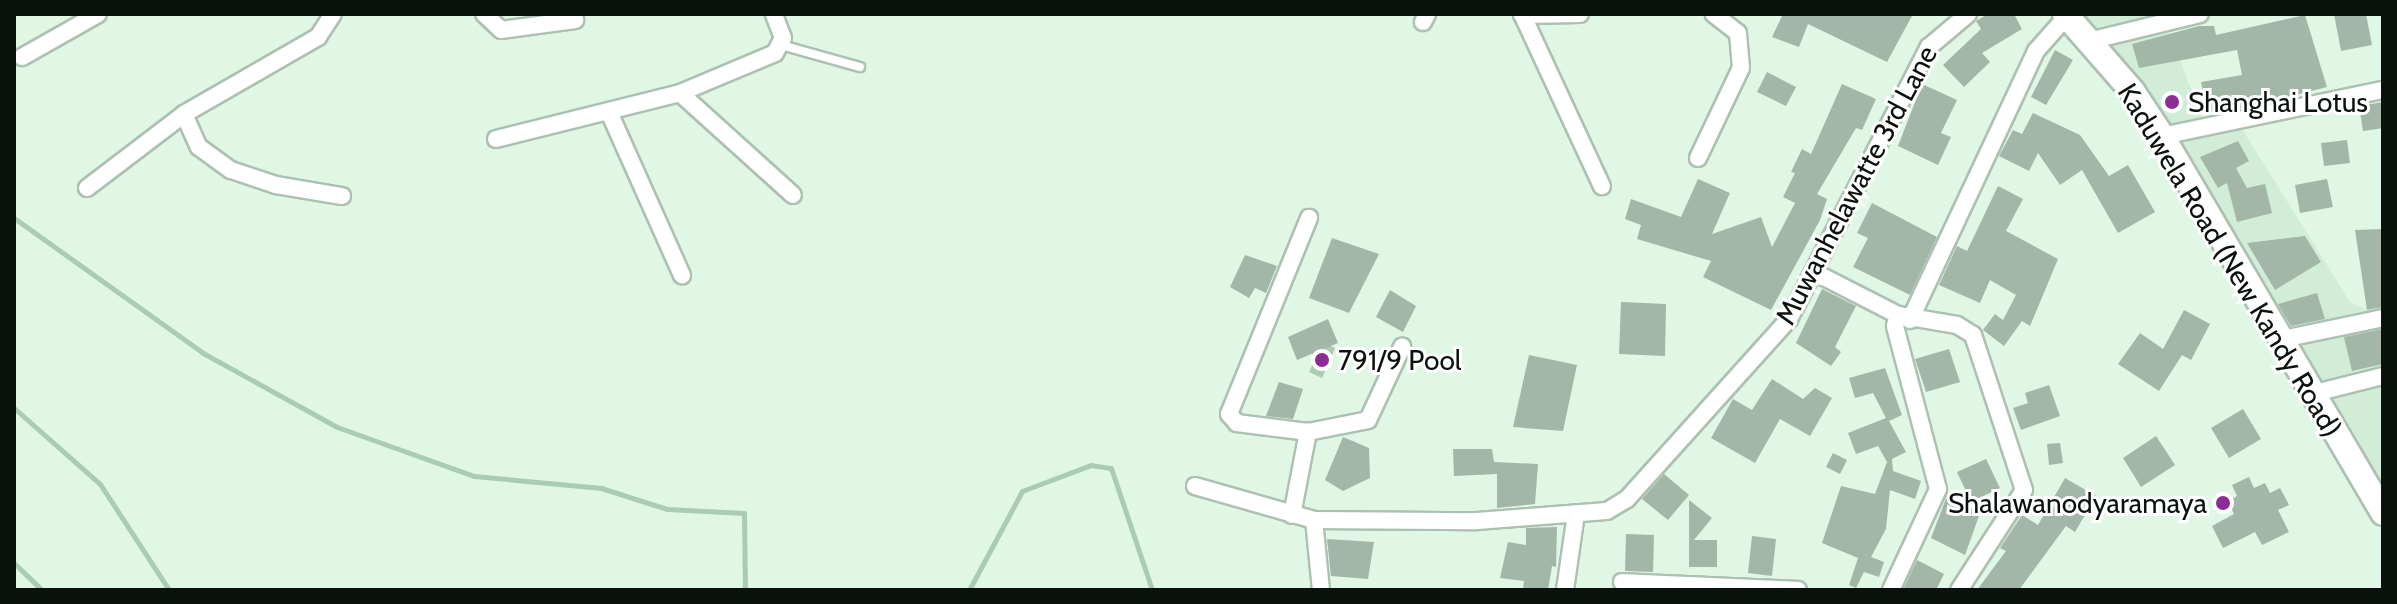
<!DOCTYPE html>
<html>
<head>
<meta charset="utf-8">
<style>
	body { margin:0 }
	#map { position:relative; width:2397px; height:604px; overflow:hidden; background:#e1f7e5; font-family:Cabin,sans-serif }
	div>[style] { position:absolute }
	.built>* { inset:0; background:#d1edd7 }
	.water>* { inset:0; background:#aaccb2 }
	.stream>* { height:5px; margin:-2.5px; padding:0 2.5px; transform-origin:2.5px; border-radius:2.5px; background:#aaccb2 }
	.building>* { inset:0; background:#a2b7a7 }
	.roads { filter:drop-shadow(2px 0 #acc1b1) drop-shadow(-2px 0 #acc1b1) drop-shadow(0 2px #acc1b1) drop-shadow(0 -2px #acc1b1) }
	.service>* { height:8px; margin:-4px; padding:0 4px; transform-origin:4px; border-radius:4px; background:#fff }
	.minor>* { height:16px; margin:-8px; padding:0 8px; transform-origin:8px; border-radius:8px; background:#fff }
	.primary>* { height:24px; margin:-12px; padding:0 12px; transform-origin:12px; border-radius:12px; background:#fff }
	.dots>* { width:22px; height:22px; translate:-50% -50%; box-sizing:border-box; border:4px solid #fff; border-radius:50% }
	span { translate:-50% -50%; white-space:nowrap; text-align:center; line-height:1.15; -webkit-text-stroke:6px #fff; paint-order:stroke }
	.poi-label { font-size:28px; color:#0b120d }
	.left { translate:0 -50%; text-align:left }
	.right { translate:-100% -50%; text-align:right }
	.street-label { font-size:28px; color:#0b120d }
	.frame { position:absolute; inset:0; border:16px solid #0b120d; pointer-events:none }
</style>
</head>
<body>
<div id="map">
	<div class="built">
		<i style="clip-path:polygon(2073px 14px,2145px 14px,2170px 34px,2203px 120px,2216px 135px,2242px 129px,2350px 302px,2383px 318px,2383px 498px)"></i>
	</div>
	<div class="water">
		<i style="clip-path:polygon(1323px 342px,1335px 348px,1322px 378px,1309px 372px)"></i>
	</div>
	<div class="stream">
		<i style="left:14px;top:218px;width:232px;rotate:35.5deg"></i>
		<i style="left:203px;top:353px;width:153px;rotate:28.9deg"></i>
		<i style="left:337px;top:427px;width:145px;rotate:19.7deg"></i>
		<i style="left:474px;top:476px;width:128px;rotate:5.4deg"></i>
		<i style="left:601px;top:488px;width:69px;rotate:17.7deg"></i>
		<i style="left:667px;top:509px;width:77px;rotate:3deg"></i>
		<i style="left:744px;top:513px;width:77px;rotate:89.3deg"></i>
		<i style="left:14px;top:408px;width:115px;rotate:41.5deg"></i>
		<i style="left:100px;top:484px;width:126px;rotate:56.9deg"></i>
		<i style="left:14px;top:563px;width:39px;rotate:44deg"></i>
		<i style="left:969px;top:590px;width:112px;rotate:-61.8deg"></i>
		<i style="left:1022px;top:491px;width:74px;rotate:-20.6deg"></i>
		<i style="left:1091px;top:465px;width:20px;rotate:9deg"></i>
		<i style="left:1111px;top:468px;width:129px;rotate:71.4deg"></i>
	</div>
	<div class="building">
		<i style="clip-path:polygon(1783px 14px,1913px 14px,1887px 62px,1808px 24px,1799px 47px,1772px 37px)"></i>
		<i style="clip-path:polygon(1988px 14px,2014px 14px,2022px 29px,1982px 53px,1990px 62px,1964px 87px,1943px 65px,1981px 29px,1976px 21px)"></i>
		<i style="clip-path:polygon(2334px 14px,2366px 14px,2372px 45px,2341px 51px)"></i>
		<i style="clip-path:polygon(2305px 15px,2327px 87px,2252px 106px,2207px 112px,2201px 82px,2242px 75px,2237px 50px,2139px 68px,2132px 44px,2199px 26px,2214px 26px,2216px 35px)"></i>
		<i style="clip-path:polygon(2055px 50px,2073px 60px,2046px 105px,2031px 97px)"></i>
		<i style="clip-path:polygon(1767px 72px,1796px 87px,1786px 106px,1757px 92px)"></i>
		<i style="clip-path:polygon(1842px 84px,1876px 99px,1862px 130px,1856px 128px,1817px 194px,1827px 199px,1820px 220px,1771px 310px,1703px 277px,1711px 261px,1637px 239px,1641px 225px,1625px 219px,1631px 199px,1681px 217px,1698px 179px,1730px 193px,1712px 234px,1761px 217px,1772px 247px,1795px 203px,1783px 197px,1795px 173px,1791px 172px,1802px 149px,1811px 154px)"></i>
		<i style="clip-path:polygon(1922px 84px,1957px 100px,1941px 133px,1951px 137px,1938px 165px,1898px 146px)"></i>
		<i style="clip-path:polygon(2383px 102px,2383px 128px,2363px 131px,2359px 106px)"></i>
		<i style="clip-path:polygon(2033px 113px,2080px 135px,2109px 176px,2128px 165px,2155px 212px,2118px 233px,2082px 170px,2060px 185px,2038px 153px,2029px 171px,1999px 156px,2013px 130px,2022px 134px)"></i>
		<i style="clip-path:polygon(2347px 140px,2350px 163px,2324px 166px,2321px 143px)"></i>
		<i style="clip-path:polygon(2238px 141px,2249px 161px,2236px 168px,2247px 188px,2265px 184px,2272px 213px,2237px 222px,2227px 183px,2218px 188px,2200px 157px)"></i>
		<i style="clip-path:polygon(2327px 179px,2333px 207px,2300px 213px,2295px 185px)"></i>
		<i style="clip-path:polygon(1998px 186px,2023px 199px,2006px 231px,2058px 259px,2030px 326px,2022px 321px,2004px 346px,1983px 330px,1995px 314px,2003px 320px,2016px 295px,1990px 280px,1980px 303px,1939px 285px,1957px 246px,1967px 251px)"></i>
		<i style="clip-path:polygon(1872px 203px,1937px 237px,1910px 295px,1853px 267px,1868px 238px,1857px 233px)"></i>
		<i style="clip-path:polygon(2383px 229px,2383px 307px,2367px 310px,2355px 230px)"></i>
		<i style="clip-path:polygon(2305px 236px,2321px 262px,2275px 290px,2247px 243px)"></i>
		<i style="clip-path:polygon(1332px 238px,1379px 254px,1349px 313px,1309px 298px)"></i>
		<i style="clip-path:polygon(1245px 255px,1277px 266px,1266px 293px,1255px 288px,1249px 298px,1230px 287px)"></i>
		<i style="clip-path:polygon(1822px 289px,1856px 306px,1835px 347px,1841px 352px,1831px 366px,1796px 343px)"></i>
		<i style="clip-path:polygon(1390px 290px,1416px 306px,1403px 332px,1376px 317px)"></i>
		<i style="clip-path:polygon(2317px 293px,2325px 319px,2291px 326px,2278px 304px)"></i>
		<i style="clip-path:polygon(1621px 302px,1666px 304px,1665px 356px,1619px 354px)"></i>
		<i style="clip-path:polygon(2184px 310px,2210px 324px,2191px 360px,2182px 355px,2159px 391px,2118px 364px,2140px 333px,2163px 349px)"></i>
		<i style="clip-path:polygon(1328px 319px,1338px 343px,1297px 360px,1288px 337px)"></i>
		<i style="clip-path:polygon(2383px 329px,2383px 364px,2352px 371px,2344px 337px)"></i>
		<i style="clip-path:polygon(1949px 349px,1960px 382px,1926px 392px,1915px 359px)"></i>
		<i style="clip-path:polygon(1529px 355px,1577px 365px,1563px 431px,1513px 427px)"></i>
		<i style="clip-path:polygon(1885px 368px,1902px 415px,1889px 421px,1906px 452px,1892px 459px,1893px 471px,1921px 481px,1915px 499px,1890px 490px,1886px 529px,1871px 557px,1884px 562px,1879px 577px,1864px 572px,1856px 588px,1849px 585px,1858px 558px,1822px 543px,1841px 486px,1875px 494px,1887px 462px,1878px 446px,1856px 454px,1848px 433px,1886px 418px,1873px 393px,1855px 398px,1849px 378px)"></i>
		<i style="clip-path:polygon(1772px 379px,1803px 399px,1815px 388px,1832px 398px,1810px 436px,1780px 419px,1755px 463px,1711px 438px,1733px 399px,1752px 410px)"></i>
		<i style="clip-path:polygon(1279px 382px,1303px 389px,1293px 419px,1266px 416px)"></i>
		<i style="clip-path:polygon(2049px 385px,2060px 416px,2021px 430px,2013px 408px,2028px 403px,2025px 393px)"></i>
		<i style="clip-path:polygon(2243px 409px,2261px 439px,2229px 458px,2211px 428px)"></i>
		<i style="clip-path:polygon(2156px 436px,2175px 465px,2141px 487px,2123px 458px)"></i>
		<i style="clip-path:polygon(1343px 437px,1369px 448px,1370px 478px,1343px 491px,1325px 480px)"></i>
		<i style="clip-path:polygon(2060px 443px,2063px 463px,2049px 465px,2047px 444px)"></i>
		<i style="clip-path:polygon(1453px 449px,1492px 449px,1494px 462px,1538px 464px,1535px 504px,1497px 508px,1497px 474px,1454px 476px)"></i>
		<i style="clip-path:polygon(1833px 453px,1847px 460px,1840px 474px,1826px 467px)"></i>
		<i style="clip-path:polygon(1986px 459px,2000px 488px,1971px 502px,1957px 472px)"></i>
		<i style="clip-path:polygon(1664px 474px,1689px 495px,1668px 520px,1642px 499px)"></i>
		<i style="clip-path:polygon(2249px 477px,2254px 488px,2265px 483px,2270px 493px,2280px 488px,2289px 505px,2278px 510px,2289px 532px,2262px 545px,2255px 532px,2223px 548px,2212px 526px,2234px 514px,2228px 501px,2237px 496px,2232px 485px)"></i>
		<i style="clip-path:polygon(2065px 478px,2096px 496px,2075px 532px,2066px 526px,2019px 590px,1977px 590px,2006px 551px,2000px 548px,2022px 515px,2038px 525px)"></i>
		<i style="clip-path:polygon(1947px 496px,1980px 513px,1965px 555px,1931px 538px)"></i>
		<i style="clip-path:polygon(1689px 500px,1712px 518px,1694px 540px,1717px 540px,1717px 567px,1689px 567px)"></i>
		<i style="clip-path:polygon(1557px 527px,1556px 567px,1552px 566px,1548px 590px,1523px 590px,1524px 581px,1500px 578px,1508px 542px,1526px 545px,1526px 528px)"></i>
		<i style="clip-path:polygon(1626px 534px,1654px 535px,1653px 572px,1625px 571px)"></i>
		<i style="clip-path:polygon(1752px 536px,1776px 539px,1772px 576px,1748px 573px)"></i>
		<i style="clip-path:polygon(1327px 539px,1374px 542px,1368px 579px,1331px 576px)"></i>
		<i style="clip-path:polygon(1917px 560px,1944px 574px,1936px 590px,1903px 590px)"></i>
	</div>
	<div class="roads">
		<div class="service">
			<i style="left:781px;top:45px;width:82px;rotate:15.6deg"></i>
		</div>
		<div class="minor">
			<i style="left:484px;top:14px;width:23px;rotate:43deg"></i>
			<i style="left:501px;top:30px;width:75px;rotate:-7.7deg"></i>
			<i style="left:1522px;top:14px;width:190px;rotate:65.1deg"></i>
			<i style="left:1522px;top:15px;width:58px;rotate:-1deg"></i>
			<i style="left:1423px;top:22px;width:9px;rotate:-63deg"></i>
			<i style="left:2089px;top:41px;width:114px;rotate:-13.7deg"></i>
			<i style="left:22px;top:57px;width:87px;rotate:-29.5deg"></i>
			<i style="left:680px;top:93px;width:152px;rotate:42.1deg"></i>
			<i style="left:609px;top:112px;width:179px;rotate:65.9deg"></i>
			<i style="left:184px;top:114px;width:36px;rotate:66deg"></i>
			<i style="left:199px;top:147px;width:39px;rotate:36deg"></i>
			<i style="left:231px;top:170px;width:47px;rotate:18.4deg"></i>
			<i style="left:276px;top:185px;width:67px;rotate:9.5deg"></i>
			<i style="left:2162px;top:136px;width:226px;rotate:-11.8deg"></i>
			<i style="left:496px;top:139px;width:190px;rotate:-14deg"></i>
			<i style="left:680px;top:93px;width:103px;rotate:-22.8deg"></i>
			<i style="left:775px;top:53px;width:17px;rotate:-62deg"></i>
			<i style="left:783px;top:38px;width:26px;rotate:-111deg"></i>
			<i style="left:1698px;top:158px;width:100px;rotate:-64.5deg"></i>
			<i style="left:1741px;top:68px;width:35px;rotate:-95deg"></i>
			<i style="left:1738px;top:33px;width:31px;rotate:-142deg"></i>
			<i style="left:87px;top:188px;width:122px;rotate:-37.3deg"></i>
			<i style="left:184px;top:114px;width:155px;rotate:-29.9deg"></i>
			<i style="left:318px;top:37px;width:27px;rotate:-57deg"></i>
			<i style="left:1814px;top:272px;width:94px;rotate:27.1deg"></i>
			<i style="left:1898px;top:315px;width:60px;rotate:9.6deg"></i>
			<i style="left:1957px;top:325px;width:19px;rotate:32deg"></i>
			<i style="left:1973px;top:335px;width:163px;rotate:71.8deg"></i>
			<i style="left:2024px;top:490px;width:119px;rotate:123deg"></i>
			<i style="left:1910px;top:320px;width:297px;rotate:-64.9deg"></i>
			<i style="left:2036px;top:51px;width:47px;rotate:-48.5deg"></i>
			<i style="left:2278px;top:340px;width:107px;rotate:-11.8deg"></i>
			<i style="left:2311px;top:394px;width:74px;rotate:-14deg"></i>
			<i style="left:1308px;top:432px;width:61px;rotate:-11.3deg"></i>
			<i style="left:1368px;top:420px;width:81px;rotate:-65deg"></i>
			<i style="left:1195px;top:486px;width:124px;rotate:15.9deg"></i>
			<i style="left:1314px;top:520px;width:163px;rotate:0.4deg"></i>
			<i style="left:1477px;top:521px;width:130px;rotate:-4.4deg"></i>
			<i style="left:1607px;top:511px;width:23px;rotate:-31deg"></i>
			<i style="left:1627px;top:499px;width:242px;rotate:-48deg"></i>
			<i style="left:1789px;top:319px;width:306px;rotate:-62.8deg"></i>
			<i style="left:1929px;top:47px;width:51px;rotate:-40.2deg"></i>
			<i style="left:1292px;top:515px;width:85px;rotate:-79.1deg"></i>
			<i style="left:1308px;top:432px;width:72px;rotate:-172.8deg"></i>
			<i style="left:1237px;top:423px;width:12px;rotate:-132deg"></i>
			<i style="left:1229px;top:414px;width:212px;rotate:-67.8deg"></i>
			<i style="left:1314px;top:520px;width:70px;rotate:84.3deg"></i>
			<i style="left:1622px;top:582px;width:176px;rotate:2.6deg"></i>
			<i style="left:1565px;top:590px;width:77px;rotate:-81.8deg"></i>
			<i style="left:1891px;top:590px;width:111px;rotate:-65deg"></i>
			<i style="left:1938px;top:489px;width:169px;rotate:-104.8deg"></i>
			<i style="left:1895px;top:326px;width:11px;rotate:-75deg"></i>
		</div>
		<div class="primary">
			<i style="left:2065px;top:14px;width:103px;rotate:48.9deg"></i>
			<i style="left:2133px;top:92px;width:53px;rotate:56.6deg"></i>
			<i style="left:2162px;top:136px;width:437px;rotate:59.6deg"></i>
		</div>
	</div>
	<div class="dots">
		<i style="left:2172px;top:102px;background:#8c2d96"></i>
		<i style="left:1322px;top:360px;background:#8c2d96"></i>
		<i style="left:2223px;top:503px;background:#8c2d96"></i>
	</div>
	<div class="poi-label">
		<span class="left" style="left:2188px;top:102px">Shanghai Lotus</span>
		<span class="left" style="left:1338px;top:360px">791/9 Pool</span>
		<span class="right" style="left:2207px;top:503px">Shalawanodyaramaya</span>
	</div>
	<div class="street-label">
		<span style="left:1856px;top:185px;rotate:-62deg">Muwanhelawatte 3rd Lane</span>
		<span style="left:2230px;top:260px;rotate:59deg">Kaduwela Road (New Kandy Road)</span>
	</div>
	<div class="frame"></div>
</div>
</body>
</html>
